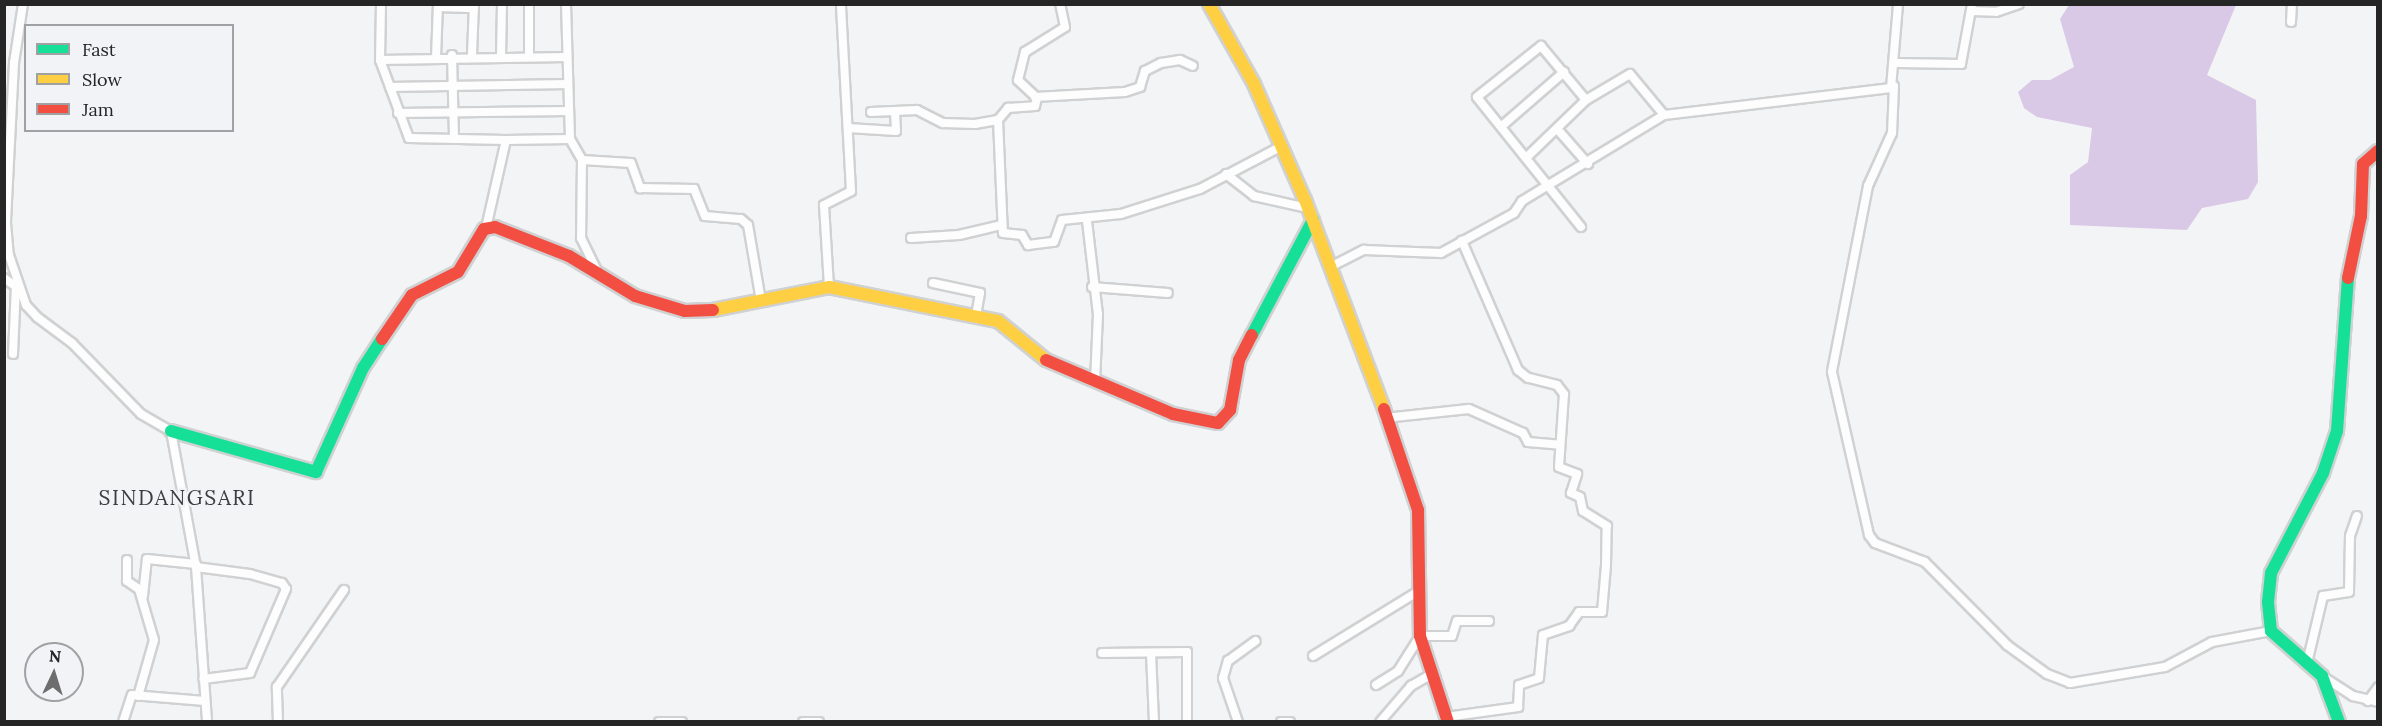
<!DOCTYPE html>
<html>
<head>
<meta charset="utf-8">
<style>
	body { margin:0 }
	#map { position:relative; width:2382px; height:726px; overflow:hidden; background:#f3f4f5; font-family:Lora,serif }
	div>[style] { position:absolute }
	.forest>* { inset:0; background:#d9c9e6 }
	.roads { filter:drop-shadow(2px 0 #d0d1d2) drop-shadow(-2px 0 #d0d1d2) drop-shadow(0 2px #d0d1d2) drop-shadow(0 -2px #d0d1d2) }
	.street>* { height:8px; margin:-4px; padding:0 4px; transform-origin:4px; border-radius:4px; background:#fdfdfe }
	.fast>* { height:12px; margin:-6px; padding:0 6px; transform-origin:6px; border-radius:6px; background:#16e098 }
	.slow>* { height:12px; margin:-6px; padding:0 6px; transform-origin:6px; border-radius:6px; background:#ffcf43 }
	.jam>* { height:12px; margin:-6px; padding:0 6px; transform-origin:6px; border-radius:6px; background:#f24e42 }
	span { translate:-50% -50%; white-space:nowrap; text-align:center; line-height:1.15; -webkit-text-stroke:4.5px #f2f3f6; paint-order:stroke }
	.quarter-label { font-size:21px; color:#3c3d3f; letter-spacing:1.5px }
	.frame { position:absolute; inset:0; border:6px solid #252526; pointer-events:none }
	.legend { position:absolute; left:24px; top:24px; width:210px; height:108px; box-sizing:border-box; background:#f2f3f6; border:2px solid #a0a1a3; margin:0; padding:8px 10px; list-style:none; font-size:18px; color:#252526 }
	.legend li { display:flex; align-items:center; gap:12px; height:30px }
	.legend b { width:30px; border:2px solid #a0a1a3 }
	.north { position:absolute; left:24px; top:642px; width:60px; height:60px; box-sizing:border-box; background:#f2f3f6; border:2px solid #a0a1a3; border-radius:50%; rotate:4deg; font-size:16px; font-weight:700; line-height:24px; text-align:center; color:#252526 }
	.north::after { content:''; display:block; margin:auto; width:21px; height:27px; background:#6d6d6e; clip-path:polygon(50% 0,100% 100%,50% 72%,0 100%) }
</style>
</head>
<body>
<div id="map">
	<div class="forest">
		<i style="clip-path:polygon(2069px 5px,2236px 5px,2207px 75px,2256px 100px,2258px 182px,2248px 199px,2202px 208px,2187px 230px,2070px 225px,2070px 175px,2088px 162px,2092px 128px,2037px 117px,2024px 108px,2018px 92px,2032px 80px,2050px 80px,2074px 67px,2060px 19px)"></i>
	</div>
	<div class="roads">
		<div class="street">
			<i style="left:23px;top:4px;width:60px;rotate:98.7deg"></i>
			<i style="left:14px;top:63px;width:160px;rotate:92.9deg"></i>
			<i style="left:6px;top:223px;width:32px;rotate:85deg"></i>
			<i style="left:9px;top:255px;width:53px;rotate:71.2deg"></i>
			<i style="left:26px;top:305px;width:16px;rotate:47deg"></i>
			<i style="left:37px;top:317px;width:44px;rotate:36.6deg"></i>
			<i style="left:72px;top:343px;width:99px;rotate:45.8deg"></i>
			<i style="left:141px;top:414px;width:34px;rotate:30deg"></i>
			<i style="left:171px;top:431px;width:138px;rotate:79.6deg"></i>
			<i style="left:196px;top:567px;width:155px;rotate:85.9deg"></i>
			<i style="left:381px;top:4px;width:56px;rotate:91deg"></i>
			<i style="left:380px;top:60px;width:83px;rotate:69.6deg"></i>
			<i style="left:409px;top:138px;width:97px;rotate:1.2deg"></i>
			<i style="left:566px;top:4px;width:135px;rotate:88.3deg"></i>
			<i style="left:438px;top:7px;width:36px;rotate:2deg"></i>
			<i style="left:1971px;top:11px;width:25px;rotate:2deg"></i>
			<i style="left:1996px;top:12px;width:24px;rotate:-19deg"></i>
			<i style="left:2291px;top:22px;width:18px;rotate:-87deg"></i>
			<i style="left:452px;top:55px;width:84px;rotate:88.6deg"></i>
			<i style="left:472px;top:55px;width:51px;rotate:-87.8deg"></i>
			<i style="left:501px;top:56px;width:52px;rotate:-88.9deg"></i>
			<i style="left:529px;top:57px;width:53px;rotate:-90deg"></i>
			<i style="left:436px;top:58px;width:54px;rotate:-87.9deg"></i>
			<i style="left:380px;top:60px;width:187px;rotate:-0.9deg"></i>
			<i style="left:1896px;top:63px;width:65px;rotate:0.9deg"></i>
			<i style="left:1961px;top:64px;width:61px;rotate:-79.6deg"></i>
			<i style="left:1894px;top:86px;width:47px;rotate:92.4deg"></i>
			<i style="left:1892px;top:133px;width:58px;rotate:114.4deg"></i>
			<i style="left:1868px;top:186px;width:189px;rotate:101deg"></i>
			<i style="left:1832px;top:372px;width:167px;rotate:77.2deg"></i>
			<i style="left:1869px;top:535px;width:10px;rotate:53deg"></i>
			<i style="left:1875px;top:543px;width:53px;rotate:20.8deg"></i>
			<i style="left:1925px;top:562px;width:117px;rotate:45.3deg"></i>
			<i style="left:2007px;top:645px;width:49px;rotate:35.9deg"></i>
			<i style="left:2047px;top:674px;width:25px;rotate:21deg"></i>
			<i style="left:2070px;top:683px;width:96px;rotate:-9.6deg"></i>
			<i style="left:2165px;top:667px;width:53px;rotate:-28deg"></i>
			<i style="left:2212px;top:642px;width:60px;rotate:-10.6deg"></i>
			<i style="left:390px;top:87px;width:178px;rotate:-1deg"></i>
			<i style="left:1035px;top:97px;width:90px;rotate:-3.2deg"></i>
			<i style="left:1125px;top:92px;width:16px;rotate:-18deg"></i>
			<i style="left:1140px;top:87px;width:17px;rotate:-73deg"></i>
			<i style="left:1145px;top:71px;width:18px;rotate:-27deg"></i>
			<i style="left:1161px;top:63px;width:19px;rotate:-9deg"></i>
			<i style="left:1180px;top:60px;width:14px;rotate:25deg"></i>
			<i style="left:871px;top:112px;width:46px;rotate:-2.5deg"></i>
			<i style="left:917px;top:110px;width:29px;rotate:27deg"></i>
			<i style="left:943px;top:123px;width:32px;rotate:2deg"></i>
			<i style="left:975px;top:124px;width:23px;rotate:-10deg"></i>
			<i style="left:998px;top:120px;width:16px;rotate:-50deg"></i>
			<i style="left:1008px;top:108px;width:27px;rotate:-4deg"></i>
			<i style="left:1035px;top:106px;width:8px;rotate:-76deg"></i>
			<i style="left:1037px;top:98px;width:26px;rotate:-137deg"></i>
			<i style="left:1018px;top:80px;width:29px;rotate:-76deg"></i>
			<i style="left:1025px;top:52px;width:47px;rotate:-32deg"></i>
			<i style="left:1065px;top:27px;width:24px;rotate:-102deg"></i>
			<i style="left:398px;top:113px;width:171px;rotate:-0.7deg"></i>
			<i style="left:998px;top:120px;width:113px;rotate:87.5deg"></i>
			<i style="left:1003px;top:233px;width:19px;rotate:6deg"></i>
			<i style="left:1022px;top:235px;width:12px;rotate:59deg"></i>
			<i style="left:1028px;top:245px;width:26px;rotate:-7deg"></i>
			<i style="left:1054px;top:242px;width:23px;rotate:-70deg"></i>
			<i style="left:1062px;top:220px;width:59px;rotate:-5.8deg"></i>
			<i style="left:1121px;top:214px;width:83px;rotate:-17.6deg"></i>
			<i style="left:1200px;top:189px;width:90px;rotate:-27.7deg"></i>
			<i style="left:1503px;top:125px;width:81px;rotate:-41deg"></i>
			<i style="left:848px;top:128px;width:48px;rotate:3.6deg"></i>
			<i style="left:896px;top:131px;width:20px;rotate:-93deg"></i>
			<i style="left:1559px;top:131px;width:44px;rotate:48.7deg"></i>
			<i style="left:1529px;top:155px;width:79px;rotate:-44deg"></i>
			<i style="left:1586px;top:100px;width:51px;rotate:-30.6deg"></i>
			<i style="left:1630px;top:74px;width:53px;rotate:50.3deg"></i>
			<i style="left:582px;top:160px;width:49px;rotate:3.5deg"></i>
			<i style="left:631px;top:163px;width:27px;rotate:70deg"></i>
			<i style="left:640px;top:188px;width:54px;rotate:1.1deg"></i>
			<i style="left:694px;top:189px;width:29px;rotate:68deg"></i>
			<i style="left:705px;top:216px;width:36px;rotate:5deg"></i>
			<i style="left:741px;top:219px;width:9px;rotate:41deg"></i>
			<i style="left:748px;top:225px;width:77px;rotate:80.3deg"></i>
			<i style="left:1226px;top:174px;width:36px;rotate:38deg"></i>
			<i style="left:1254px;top:196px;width:54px;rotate:12.8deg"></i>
			<i style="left:1087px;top:221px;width:94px;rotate:83.3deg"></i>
			<i style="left:1098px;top:314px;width:68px;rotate:92.5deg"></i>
			<i style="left:1581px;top:227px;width:166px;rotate:-128.7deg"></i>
			<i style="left:1477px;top:97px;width:82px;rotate:-38.6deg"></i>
			<i style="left:1541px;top:46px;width:70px;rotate:50.2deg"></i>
			<i style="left:486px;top:228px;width:90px;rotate:-77.2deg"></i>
			<i style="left:506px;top:140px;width:64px;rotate:-0.9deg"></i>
			<i style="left:570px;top:139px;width:24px;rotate:60deg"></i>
			<i style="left:582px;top:160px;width:78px;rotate:90.7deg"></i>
			<i style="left:581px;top:238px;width:39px;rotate:64deg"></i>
			<i style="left:911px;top:238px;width:48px;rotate:-3.6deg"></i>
			<i style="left:959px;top:235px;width:43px;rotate:-13.4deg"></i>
			<i style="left:1332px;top:266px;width:36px;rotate:-27deg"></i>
			<i style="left:1364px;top:250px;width:77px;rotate:2.2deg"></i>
			<i style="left:1441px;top:253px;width:83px;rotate:-28.7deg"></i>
			<i style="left:1514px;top:213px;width:14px;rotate:-56deg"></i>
			<i style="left:1522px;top:201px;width:166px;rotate:-31.2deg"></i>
			<i style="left:1664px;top:115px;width:229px;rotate:-6.8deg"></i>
			<i style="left:1891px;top:88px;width:84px;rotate:-85.2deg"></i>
			<i style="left:4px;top:278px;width:17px;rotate:36deg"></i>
			<i style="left:933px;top:283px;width:48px;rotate:12deg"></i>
			<i style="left:980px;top:293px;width:23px;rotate:100deg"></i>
			<i style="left:829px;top:287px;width:82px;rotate:-93.5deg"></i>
			<i style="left:824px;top:205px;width:30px;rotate:-27deg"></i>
			<i style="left:851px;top:191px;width:187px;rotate:-93.1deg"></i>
			<i style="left:1092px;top:287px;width:76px;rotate:4.5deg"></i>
			<i style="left:13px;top:354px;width:68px;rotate:-87.5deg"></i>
			<i style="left:1385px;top:418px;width:84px;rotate:-6.1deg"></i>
			<i style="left:1469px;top:409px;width:59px;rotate:24deg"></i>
			<i style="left:1523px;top:433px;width:10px;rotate:61deg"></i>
			<i style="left:1528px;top:442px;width:32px;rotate:5deg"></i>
			<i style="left:127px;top:560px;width:21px;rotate:90deg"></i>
			<i style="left:127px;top:581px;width:14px;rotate:34deg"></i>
			<i style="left:139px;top:589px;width:53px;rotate:73.6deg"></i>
			<i style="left:154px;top:640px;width:58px;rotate:105.9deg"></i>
			<i style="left:196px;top:567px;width:54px;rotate:7.4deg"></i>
			<i style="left:250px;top:574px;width:33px;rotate:16deg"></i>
			<i style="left:282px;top:583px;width:7px;rotate:56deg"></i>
			<i style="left:286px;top:589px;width:91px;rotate:113.2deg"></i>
			<i style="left:250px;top:673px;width:47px;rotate:172.7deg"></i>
			<i style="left:143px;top:596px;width:37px;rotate:-84deg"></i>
			<i style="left:147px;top:559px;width:49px;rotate:5.8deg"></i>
			<i style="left:1102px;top:653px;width:85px;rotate:-0.7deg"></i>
			<i style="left:1187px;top:652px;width:70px;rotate:90deg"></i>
			<i style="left:1151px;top:653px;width:69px;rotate:87.5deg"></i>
			<i style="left:1313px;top:656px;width:122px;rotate:-31.6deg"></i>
			<i style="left:2308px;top:659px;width:65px;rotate:-76.6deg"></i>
			<i style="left:2323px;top:596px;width:26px;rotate:-9deg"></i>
			<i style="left:2349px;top:592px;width:56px;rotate:-89deg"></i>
			<i style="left:2350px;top:536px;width:21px;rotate:-71deg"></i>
			<i style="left:2322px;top:676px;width:37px;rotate:33deg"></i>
			<i style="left:2353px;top:696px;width:26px;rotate:13deg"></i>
			<i style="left:1376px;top:685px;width:26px;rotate:-32deg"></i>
			<i style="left:1398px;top:671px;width:41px;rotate:-57.8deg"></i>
			<i style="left:1420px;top:636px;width:32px"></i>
			<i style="left:1452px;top:636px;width:16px;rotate:-72deg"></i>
			<i style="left:1457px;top:621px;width:32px"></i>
			<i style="left:2368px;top:701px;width:17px;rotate:-54deg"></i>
			<i style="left:1446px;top:717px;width:73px;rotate:-7.9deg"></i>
			<i style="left:1518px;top:707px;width:22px;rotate:-87deg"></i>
			<i style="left:1519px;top:685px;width:21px;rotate:-19deg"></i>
			<i style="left:1539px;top:678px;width:43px;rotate:-84.7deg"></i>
			<i style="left:1543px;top:635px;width:28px;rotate:-19deg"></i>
			<i style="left:1569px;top:626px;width:17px;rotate:-54deg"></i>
			<i style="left:1579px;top:612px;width:23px"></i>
			<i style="left:1602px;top:612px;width:47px;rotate:-85.1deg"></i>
			<i style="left:1606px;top:565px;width:39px;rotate:-89deg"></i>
			<i style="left:1607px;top:526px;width:28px;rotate:-148deg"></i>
			<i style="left:1583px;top:511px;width:14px;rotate:-102deg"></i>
			<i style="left:1580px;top:497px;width:10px;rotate:-156deg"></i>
			<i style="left:1571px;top:493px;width:20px;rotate:-72deg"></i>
			<i style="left:1577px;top:474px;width:19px;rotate:-159deg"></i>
			<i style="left:1559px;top:467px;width:73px;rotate:-86.1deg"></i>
			<i style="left:1564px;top:394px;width:11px;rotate:-128deg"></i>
			<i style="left:1557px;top:385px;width:30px;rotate:-166deg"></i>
			<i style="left:1528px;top:378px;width:13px;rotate:-141deg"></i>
			<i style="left:1518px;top:370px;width:141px;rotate:-113.5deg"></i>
			<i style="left:123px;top:722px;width:28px;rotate:-72deg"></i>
			<i style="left:132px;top:695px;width:73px;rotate:4.7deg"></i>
			<i style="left:278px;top:722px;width:35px;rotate:-92deg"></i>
			<i style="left:277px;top:687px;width:118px;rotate:-55.4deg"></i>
			<i style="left:659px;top:722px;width:23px"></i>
			<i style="left:803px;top:722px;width:16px"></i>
			<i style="left:1238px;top:722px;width:46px;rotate:-108.8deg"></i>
			<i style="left:1223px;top:678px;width:18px;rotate:-74deg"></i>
			<i style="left:1228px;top:661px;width:34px;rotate:-36deg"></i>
			<i style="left:1281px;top:722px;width:9px"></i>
			<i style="left:1380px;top:722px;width:48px;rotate:-49.3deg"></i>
			<i style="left:1411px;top:686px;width:24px;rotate:-30deg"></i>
		</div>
		<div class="fast">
			<i style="left:1252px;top:335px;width:130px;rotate:-62.1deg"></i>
			<i style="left:171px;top:431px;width:151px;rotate:15.8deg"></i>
			<i style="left:316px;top:472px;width:114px;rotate:-65.7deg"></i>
			<i style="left:363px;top:368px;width:35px;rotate:-57deg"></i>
			<i style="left:2339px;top:722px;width:49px;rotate:-110.3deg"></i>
			<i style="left:2322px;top:676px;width:68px;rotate:-138.6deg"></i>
			<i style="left:2271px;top:631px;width:29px;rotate:-96deg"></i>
			<i style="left:2268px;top:602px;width:29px;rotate:-84deg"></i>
			<i style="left:2271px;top:573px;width:113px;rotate:-62.5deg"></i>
			<i style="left:2323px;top:473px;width:44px;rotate:-71.6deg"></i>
			<i style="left:2337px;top:431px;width:153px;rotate:-85.9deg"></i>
		</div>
		<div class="slow">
			<i style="left:1209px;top:4px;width:92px;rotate:60.6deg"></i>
			<i style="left:1254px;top:84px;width:127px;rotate:66.3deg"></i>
			<i style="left:1305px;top:200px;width:223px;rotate:69.3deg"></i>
			<i style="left:713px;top:310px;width:118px;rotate:-11.2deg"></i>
			<i style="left:829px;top:287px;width:172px;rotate:11.4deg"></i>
			<i style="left:998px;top:321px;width:62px;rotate:39.1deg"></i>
		</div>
		<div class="jam">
			<i style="left:2348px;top:278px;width:63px;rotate:-78.2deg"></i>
			<i style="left:2361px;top:216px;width:52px;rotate:-87.8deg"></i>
			<i style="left:2363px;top:164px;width:20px;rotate:-41deg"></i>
			<i style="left:382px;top:339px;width:53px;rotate:-55.7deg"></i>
			<i style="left:412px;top:295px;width:51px;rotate:-26.6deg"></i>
			<i style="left:458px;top:272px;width:50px;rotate:-58.8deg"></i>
			<i style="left:484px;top:229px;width:11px;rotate:-10deg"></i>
			<i style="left:495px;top:227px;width:79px;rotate:21.4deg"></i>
			<i style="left:569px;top:256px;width:77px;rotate:31.2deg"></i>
			<i style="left:635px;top:296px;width:52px;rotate:16.7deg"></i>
			<i style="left:685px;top:311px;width:28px;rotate:-2deg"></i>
			<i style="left:1046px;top:360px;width:138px;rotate:23deg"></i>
			<i style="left:1173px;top:414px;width:46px;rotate:11.3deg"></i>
			<i style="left:1218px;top:423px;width:18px;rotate:-47deg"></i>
			<i style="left:1230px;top:410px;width:51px;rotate:-79.8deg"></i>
			<i style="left:1239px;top:360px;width:28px;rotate:-63deg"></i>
			<i style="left:1384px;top:409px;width:107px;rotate:71.4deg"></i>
			<i style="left:1418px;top:510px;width:126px;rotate:89.1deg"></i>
			<i style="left:1420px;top:636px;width:90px;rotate:72deg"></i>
		</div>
	</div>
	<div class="quarter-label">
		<span style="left:177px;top:498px">SINDANGSARI</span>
	</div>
	<div class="frame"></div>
	<ul class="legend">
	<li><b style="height:8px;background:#16e098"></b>Fast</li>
	<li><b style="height:8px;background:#ffcf43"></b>Slow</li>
	<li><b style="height:8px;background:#f24e42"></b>Jam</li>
	</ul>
	<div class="north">N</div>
</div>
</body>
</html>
